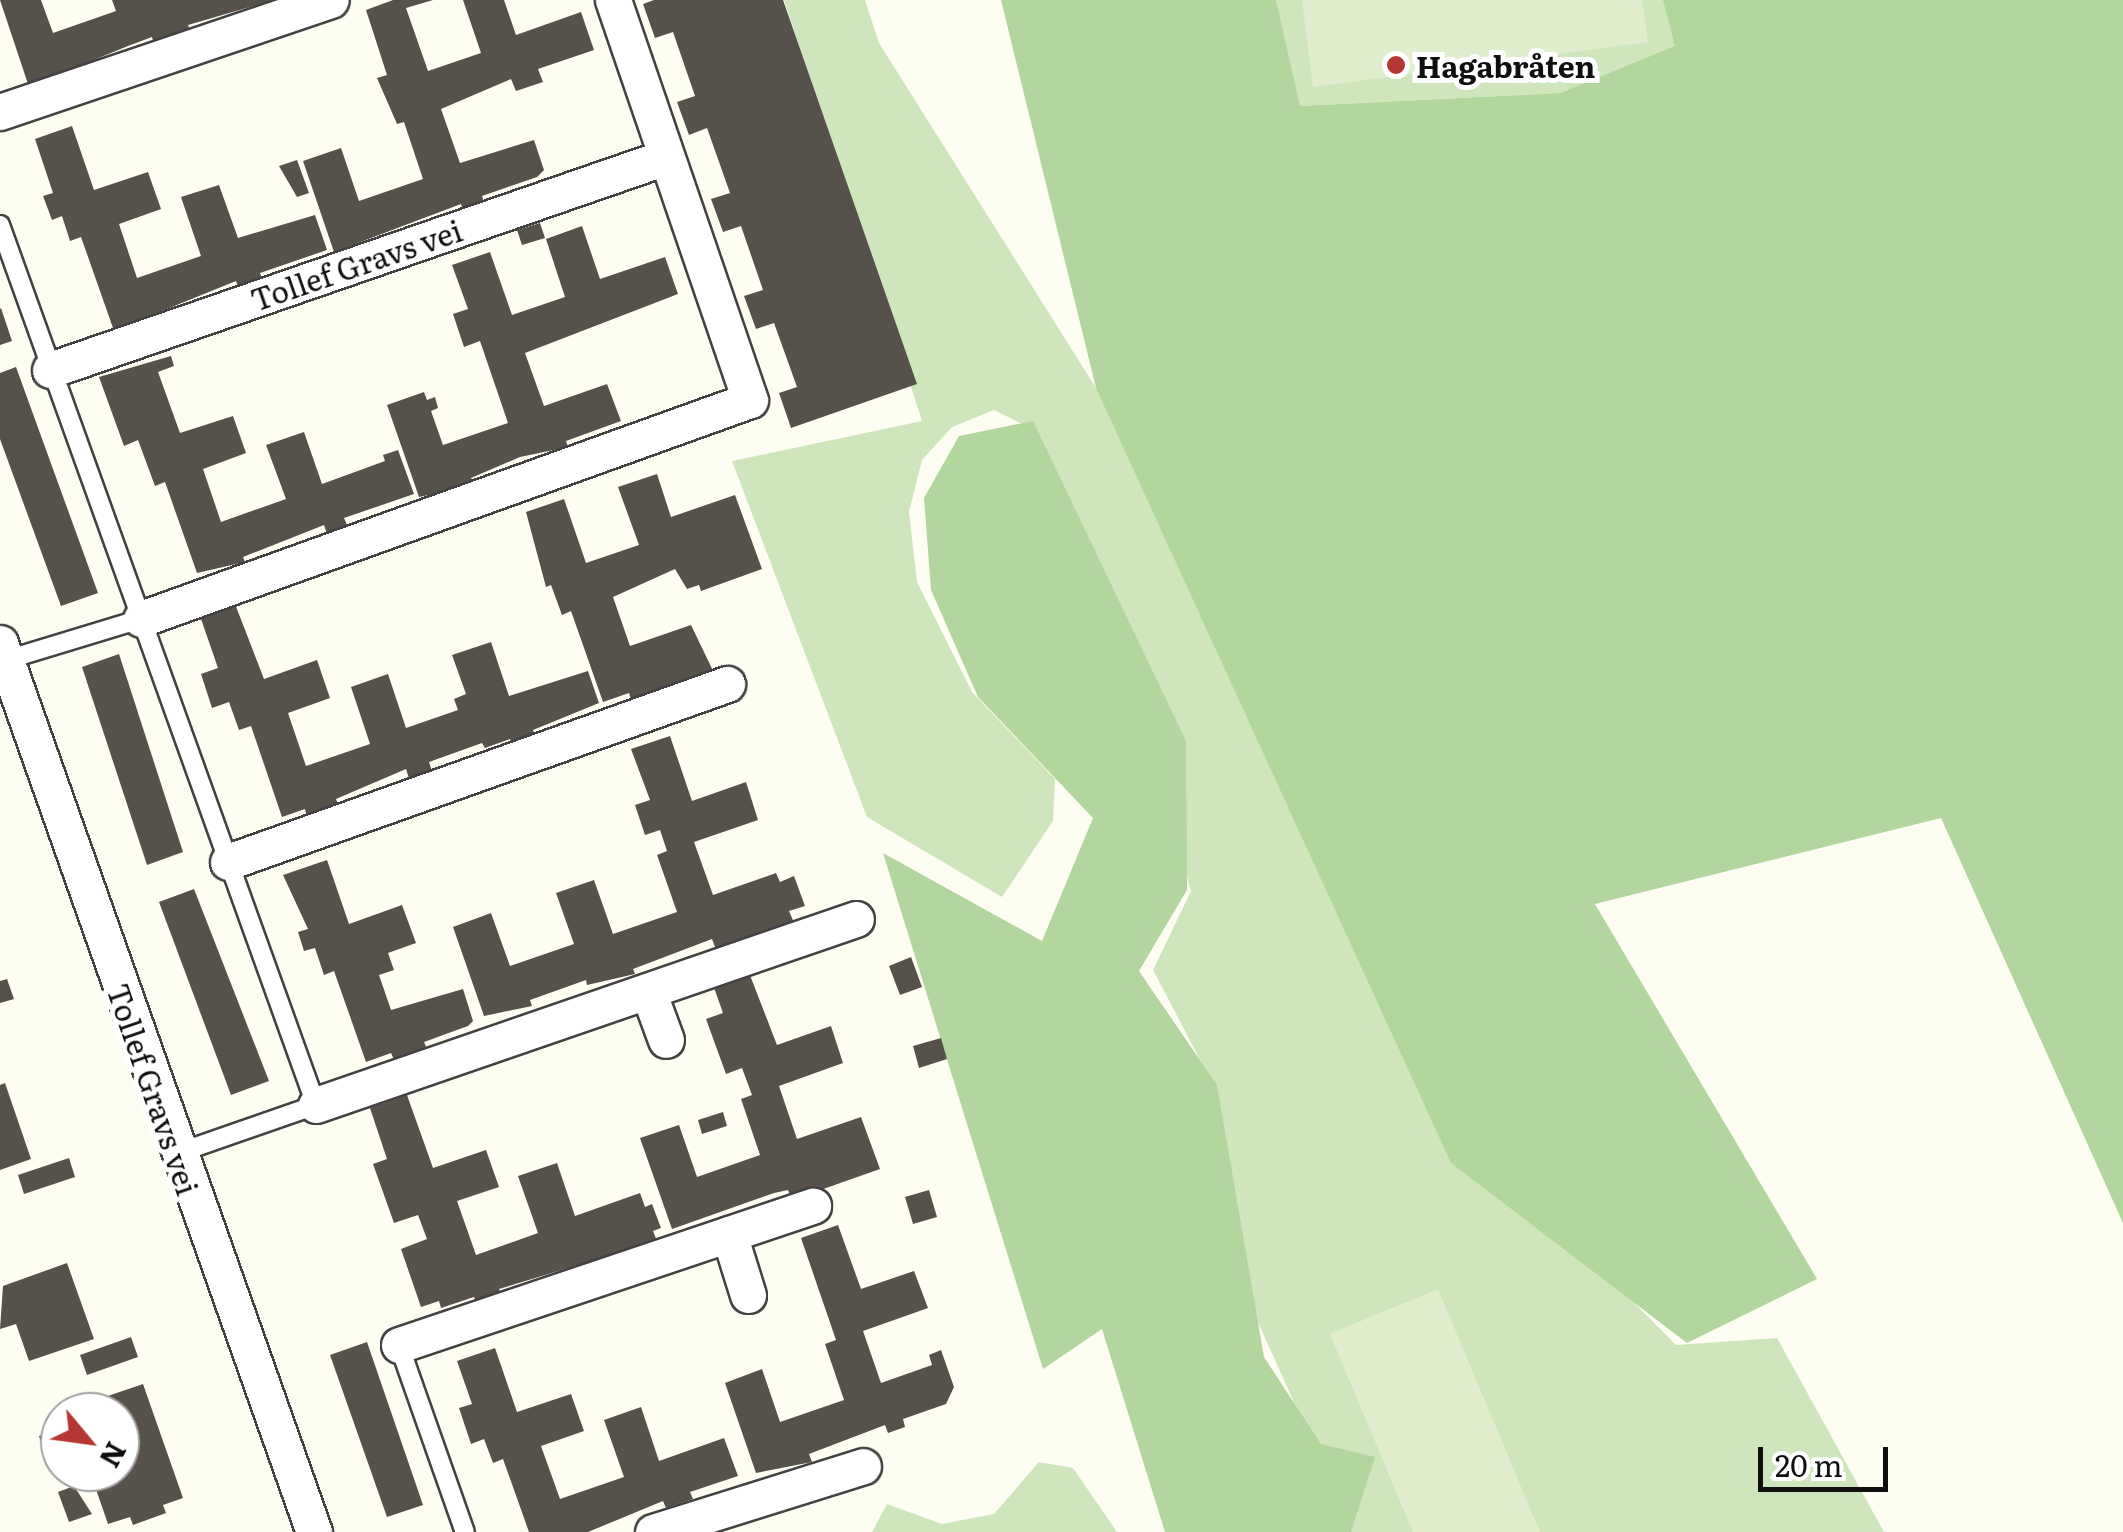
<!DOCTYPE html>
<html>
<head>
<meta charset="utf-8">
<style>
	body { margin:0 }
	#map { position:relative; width:2123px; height:1532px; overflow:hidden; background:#fefdf2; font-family:Literata,serif }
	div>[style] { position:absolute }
	.green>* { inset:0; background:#cfe6bd }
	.forest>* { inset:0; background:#b2d69e }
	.pitch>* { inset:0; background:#e0eece }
	.building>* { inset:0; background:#57514c }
	.roads { filter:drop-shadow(2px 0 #424242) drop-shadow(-2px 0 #424242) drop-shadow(0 2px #424242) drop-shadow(0 -2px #424242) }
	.lane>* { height:18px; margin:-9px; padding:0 9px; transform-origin:9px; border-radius:9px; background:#fff }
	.street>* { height:35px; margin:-17.5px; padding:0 17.5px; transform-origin:17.5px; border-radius:17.5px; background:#fff }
	.dots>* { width:28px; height:28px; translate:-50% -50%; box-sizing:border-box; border:5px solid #fff; border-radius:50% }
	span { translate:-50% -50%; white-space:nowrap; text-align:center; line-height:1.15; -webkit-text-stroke:10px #fff; paint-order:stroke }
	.poi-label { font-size:30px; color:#0f0f0f; font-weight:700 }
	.left { translate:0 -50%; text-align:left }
	.street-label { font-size:30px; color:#0f0f0f }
	.north { position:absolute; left:40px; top:1392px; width:100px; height:100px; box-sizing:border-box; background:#fff; border:2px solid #9f9f9f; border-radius:50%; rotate:119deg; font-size:28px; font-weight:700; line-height:40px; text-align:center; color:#0f0f0f }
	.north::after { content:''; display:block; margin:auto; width:35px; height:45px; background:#b43731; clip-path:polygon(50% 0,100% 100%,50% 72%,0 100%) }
	.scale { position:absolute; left:1758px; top:1447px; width:130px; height:45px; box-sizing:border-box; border:5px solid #0f0f0f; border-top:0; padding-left:12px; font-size:30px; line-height:35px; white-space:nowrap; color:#0f0f0f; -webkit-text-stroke:8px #fff; paint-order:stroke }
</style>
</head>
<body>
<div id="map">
	<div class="green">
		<i style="clip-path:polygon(784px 0,865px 0,879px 43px,1096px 388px,1521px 1189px,1676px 1345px,1777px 1338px,1884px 1532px,1333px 1532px,1337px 1497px,1207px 1210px,1218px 1094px,1153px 970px,1191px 891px,1131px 680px,1038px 432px,994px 410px,952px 427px,922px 460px,909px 512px,917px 582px,972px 692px,1055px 779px,1053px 821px,1002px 897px,867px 817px,732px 461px,922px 421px)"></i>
		<i style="clip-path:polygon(1261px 0,1674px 0,1676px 46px,1560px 93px,1299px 106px)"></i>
		<i style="clip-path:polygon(1039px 1462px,1073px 1468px,1117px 1532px,872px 1532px,887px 1504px,942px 1524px,994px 1514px)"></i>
	</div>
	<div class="forest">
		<i style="clip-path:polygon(1001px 0,1276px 0,1300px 106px,1560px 93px,1675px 46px,1663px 0,2123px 0,2123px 1223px,1941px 818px,1595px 904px,1817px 1279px,1687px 1343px,1451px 1163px,1096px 388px)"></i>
		<i style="clip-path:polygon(1033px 421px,1186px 741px,1187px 890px,1139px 971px,1217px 1085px,1264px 1357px,1321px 1444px,1375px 1457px,1351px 1532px,1165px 1532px,1102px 1329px,1043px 1369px,883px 853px,1042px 941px,1093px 818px,978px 697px,931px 590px,924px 498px,959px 436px)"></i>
	</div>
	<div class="pitch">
		<i style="clip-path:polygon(1302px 0,1642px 0,1648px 42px,1313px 87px)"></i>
		<i style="clip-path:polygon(1438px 1289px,1540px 1532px,1413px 1532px,1330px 1334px)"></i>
	</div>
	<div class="building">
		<i style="clip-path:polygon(0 0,41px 0,53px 33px,116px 11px,112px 0,277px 0,260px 15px,257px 5px,188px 25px,192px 35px,155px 48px,152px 37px,128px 46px,72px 69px,76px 78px,57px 84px,55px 75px,28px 84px)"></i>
		<i style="clip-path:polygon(393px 0,433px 0,406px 8px,428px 71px,481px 53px,463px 0,504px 0,516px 35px,581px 12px,594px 50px,538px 69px,543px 82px,516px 91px,511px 79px,441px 109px,460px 163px,534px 140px,544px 170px,537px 177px,482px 196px,485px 205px,464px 213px,461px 204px,334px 252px,303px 161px,341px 148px,359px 201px,423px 179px,404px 122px,397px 124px,377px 78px,387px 75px,366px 10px)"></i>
		<i style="clip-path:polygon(654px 0,783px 0,917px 384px,791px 428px,779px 393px,797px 387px,774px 323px,756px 329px,744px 296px,763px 290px,741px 226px,723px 232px,711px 199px,730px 193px,707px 128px,689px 135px,677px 102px,695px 96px,673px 32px,655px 38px,643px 4px)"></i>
		<i style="clip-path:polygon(72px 126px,94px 190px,148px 172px,161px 209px,119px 224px,137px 278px,201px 256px,181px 197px,219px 185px,238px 238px,315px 215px,327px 250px,260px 273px,264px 285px,240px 293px,236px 281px,157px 313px,159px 318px,113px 328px,81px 237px,70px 241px,62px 216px,52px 220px,43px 196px,53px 193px,35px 139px)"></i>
		<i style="clip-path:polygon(297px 160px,309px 193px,297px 197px,279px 166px)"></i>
		<i style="clip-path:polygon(540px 223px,545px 238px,522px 245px,517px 230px)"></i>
		<i style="clip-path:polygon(582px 226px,600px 279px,665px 257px,678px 294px,525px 353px,544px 406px,607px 384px,621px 421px,566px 441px,568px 447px,520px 457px,471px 478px,474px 486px,419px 497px,387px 405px,424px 392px,427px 400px,435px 397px,438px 408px,431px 411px,443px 445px,508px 423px,480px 341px,464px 347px,453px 314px,468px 309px,452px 265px,490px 252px,512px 315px,565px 297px,546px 239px)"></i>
		<i style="clip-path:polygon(1px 308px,12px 341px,0 345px,0 309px)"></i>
		<i style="clip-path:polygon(171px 356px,174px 366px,158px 372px,180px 433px,233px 416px,246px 453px,203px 469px,221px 522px,286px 499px,266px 445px,304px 432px,322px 484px,385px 461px,383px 455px,398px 450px,414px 494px,344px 518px,348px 527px,327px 534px,324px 525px,243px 557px,245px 562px,197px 573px,165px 482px,155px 486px,138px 440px,124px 446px,99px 377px)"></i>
		<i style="clip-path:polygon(16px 367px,98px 593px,61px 606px,0 439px,0 373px)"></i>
		<i style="clip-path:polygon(657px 474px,671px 517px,735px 495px,762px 569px,701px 591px,699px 585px,687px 589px,675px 569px,613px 597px,630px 646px,691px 625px,716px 677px,633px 706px,629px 693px,603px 702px,571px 611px,562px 615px,551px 585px,546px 587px,526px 512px,564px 499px,586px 563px,639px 545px,618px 487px)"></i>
		<i style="clip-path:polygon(235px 604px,264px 679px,317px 660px,330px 698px,288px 713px,306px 766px,370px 744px,351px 687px,388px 674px,406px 728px,458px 710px,454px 699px,466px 694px,452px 655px,491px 642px,509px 696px,588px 671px,599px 703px,533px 730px,536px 740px,512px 748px,510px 739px,485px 748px,482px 743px,429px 762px,433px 774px,410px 782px,406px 769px,336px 799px,339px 807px,307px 818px,305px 809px,282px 817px,251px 726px,239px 730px,229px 702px,212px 708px,201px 674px,218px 668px,200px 616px)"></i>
		<i style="clip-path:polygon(119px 654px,183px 852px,147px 865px,82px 667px)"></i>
		<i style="clip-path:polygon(670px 736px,692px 801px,746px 782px,758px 820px,694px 842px,713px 895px,776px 873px,780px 882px,794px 876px,805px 906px,789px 911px,795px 925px,717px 952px,712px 939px,633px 969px,635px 974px,587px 985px,586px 980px,530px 1000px,532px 1006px,484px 1016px,453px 927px,491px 913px,510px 966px,574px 944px,556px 893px,594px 880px,613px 934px,677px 912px,657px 855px,667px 851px,660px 830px,645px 835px,635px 805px,650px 800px,631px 749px)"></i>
		<i style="clip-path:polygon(327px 860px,349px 924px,402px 905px,416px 943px,388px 953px,394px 970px,379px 975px,391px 1010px,463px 989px,473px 1021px,468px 1026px,424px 1042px,427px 1049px,395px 1062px,391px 1053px,366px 1062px,334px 971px,324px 975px,315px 948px,304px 951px,298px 932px,308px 929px,283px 875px)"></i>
		<i style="clip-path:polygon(194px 889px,269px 1081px,231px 1095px,159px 902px)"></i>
		<i style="clip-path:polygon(911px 957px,922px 987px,900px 995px,889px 966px)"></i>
		<i style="clip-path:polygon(748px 970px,777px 1045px,831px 1026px,843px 1063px,779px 1086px,797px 1139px,861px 1117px,880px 1169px,792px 1200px,788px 1190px,774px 1193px,672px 1229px,640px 1138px,679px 1125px,697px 1177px,760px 1155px,741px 1099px,752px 1095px,742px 1068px,726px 1074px,706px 1019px,723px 1013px,712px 982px)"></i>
		<i style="clip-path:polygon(7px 979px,14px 999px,0 1003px,0 981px)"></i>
		<i style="clip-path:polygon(941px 1038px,947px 1059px,919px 1068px,913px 1046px)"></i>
		<i style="clip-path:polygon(5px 1083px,31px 1159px,0 1170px,0 1085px)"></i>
		<i style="clip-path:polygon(407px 1095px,433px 1168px,486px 1150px,499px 1187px,457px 1201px,476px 1255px,538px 1233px,518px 1176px,557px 1163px,575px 1216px,640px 1193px,645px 1207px,652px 1204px,661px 1228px,653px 1231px,657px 1241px,499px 1289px,502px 1296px,477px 1305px,474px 1297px,441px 1308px,439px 1301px,421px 1307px,401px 1249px,427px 1239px,418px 1215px,394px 1223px,373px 1164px,387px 1159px,370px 1108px)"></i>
		<i style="clip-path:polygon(723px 1112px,727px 1126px,702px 1134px,698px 1120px)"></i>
		<i style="clip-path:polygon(69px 1158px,75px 1177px,24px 1194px,18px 1175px)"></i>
		<i style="clip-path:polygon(929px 1190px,937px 1217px,913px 1224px,905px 1197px)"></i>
		<i style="clip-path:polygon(838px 1225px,861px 1289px,914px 1271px,928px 1308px,863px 1331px,881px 1383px,932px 1365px,929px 1355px,941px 1350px,954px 1387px,946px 1404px,903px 1419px,905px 1427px,888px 1433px,885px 1425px,809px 1454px,812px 1462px,756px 1473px,725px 1383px,762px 1369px,780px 1422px,844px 1400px,825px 1344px,836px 1340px,801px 1238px)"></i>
		<i style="clip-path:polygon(67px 1263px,94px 1339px,29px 1361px,16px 1324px,0 1329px,3px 1286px)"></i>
		<i style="clip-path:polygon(131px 1337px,138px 1357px,87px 1375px,80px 1355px)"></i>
		<i style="clip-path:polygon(367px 1342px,423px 1505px,387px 1517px,330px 1355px)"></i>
		<i style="clip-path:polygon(495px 1348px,517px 1412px,571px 1394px,584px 1431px,541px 1446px,560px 1499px,624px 1477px,604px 1420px,641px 1407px,659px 1461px,724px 1438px,738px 1476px,690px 1492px,693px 1499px,666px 1508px,663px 1501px,588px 1532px,529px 1532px,503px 1459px,493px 1463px,484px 1439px,471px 1444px,459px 1408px,472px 1404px,457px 1361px)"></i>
		<i style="clip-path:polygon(143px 1384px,183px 1498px,163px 1505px,166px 1513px,133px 1525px,130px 1517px,108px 1524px,90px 1472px,120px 1472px,120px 1412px,64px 1411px)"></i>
		<i style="clip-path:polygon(55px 1431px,60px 1464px,50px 1467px,39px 1436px)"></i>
		<i style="clip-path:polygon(74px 1486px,92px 1514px,69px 1522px,58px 1492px)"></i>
	</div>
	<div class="roads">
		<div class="lane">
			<i style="left:0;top:225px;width:935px;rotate:70.25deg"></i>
			<i style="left:316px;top:1105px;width:149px;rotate:160.8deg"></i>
			<i style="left:6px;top:660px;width:141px;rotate:-16.9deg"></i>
			<i style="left:399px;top:1345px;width:198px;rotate:70.6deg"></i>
		</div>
		<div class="street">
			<i style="left:0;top:112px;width:349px;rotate:-18.7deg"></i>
			<i style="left:50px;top:370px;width:649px;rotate:-19.08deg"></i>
			<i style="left:141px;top:619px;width:647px;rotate:-19.78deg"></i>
			<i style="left:750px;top:400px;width:423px;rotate:-108.9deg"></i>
			<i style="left:0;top:643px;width:943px;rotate:70.55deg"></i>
			<i style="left:228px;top:862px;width:530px;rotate:-19.63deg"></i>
			<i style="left:648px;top:991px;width:52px;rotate:69.8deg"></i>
			<i style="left:316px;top:1105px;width:571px;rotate:-19.01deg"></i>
			<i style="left:729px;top:1234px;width:64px;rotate:72.7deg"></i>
			<i style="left:399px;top:1345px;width:437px;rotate:-18.6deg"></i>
			<i style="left:653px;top:1532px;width:220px;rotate:-17.4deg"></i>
		</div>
	</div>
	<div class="dots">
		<i style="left:1396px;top:65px;background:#b43731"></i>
	</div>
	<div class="poi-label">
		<span class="left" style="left:1416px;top:65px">Hagabråten</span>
	</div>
	<div class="street-label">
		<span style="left:356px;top:264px;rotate:-19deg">Tollef Gravs vei</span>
		<span style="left:154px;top:1089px;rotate:71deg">Tollef Gravs vei</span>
	</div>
	<div class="north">N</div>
	<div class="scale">20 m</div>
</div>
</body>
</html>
